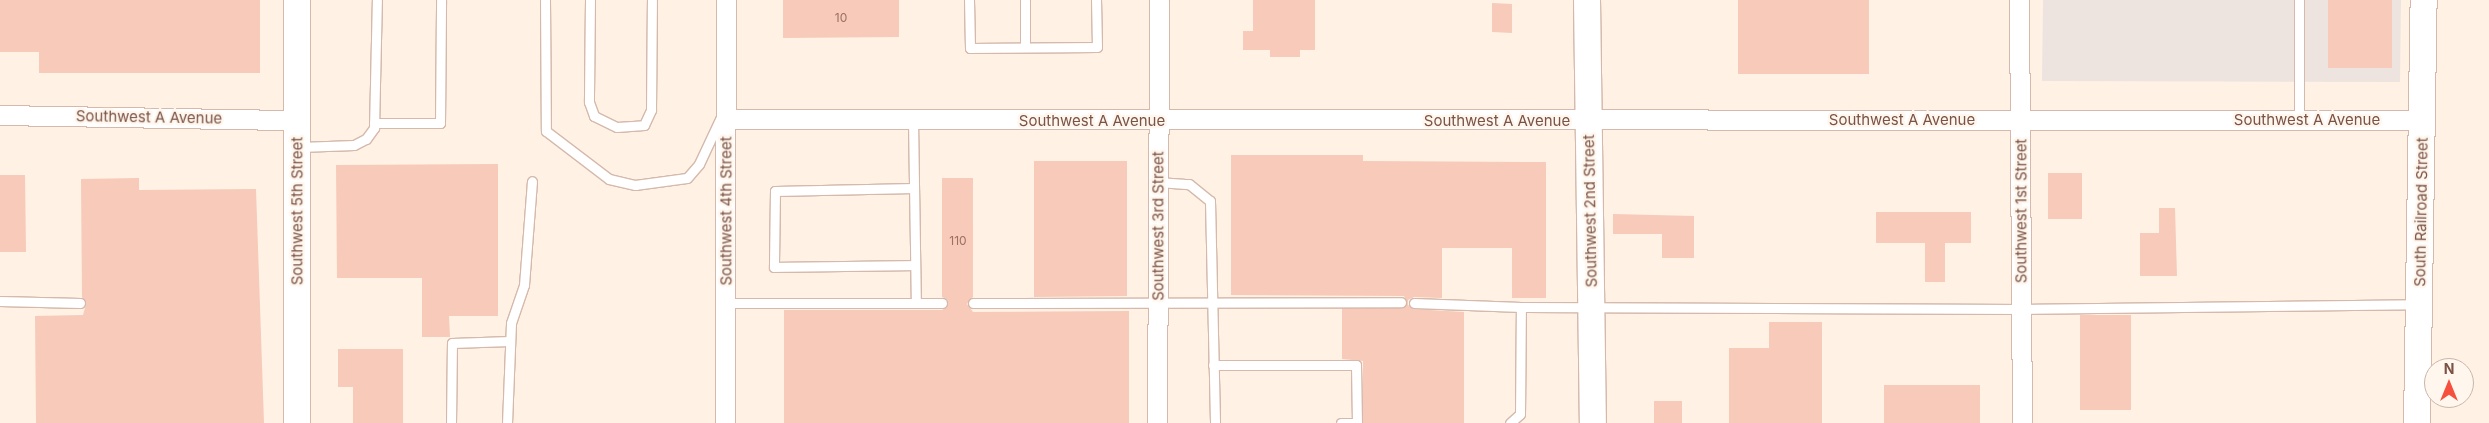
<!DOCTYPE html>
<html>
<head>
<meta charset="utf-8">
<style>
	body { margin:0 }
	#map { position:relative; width:2489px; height:423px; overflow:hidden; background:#fff1e4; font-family:Inter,sans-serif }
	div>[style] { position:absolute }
	.industrial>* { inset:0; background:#eee4df }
	.building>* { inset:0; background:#f7cab9 }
	.roads { filter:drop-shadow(1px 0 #d4b9ac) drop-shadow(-1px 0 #d4b9ac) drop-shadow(0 1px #d4b9ac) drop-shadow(0 -1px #d4b9ac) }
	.lane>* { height:9px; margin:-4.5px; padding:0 4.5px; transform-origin:4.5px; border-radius:4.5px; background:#fff }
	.street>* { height:19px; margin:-9.5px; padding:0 9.5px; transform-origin:9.5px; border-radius:9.5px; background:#fff }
	.secondary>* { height:26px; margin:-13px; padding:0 13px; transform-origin:13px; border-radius:13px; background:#fff }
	span { translate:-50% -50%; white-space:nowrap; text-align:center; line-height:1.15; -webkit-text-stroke:4.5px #fff6ed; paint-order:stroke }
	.number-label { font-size:12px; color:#9a7163 }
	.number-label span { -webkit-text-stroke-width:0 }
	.street-label { font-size:15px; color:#7b5346 }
	.north { position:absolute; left:2424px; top:358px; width:50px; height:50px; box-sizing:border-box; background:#fff6ed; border:1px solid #cab5aa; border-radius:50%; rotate:0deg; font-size:14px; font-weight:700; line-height:20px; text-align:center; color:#7b5346 }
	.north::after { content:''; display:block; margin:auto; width:18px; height:22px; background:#f64f3d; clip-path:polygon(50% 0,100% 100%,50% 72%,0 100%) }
</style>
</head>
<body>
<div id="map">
	<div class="industrial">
		<i style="clip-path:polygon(2043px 0,2401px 0,2400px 82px,2042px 81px)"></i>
	</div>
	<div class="building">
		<i style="clip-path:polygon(0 0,260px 0,260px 73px,39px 73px,39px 52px,0 52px)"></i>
		<i style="clip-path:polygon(783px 0,899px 0,899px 37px,783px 38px)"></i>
		<i style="clip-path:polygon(1253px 0,1315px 0,1315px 50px,1300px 50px,1300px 57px,1270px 57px,1270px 50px,1243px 50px,1243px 31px,1253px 31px)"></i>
		<i style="clip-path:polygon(1738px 0,1869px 0,1869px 74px,1738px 74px)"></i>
		<i style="clip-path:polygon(2328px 0,2392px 0,2392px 68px,2328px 68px)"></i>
		<i style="clip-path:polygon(1492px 3px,1512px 4px,1512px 33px,1492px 32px)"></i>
		<i style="clip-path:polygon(1231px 155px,1363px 155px,1363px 161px,1546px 162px,1546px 298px,1512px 298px,1512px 248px,1442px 248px,1442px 298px,1414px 297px,1408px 300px,1408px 305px,1413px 309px,1464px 312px,1464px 423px,1363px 423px,1363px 361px,1342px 359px,1342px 308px,1402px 308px,1407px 302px,1404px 296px,1231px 295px)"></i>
		<i style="clip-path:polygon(1034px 161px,1127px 161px,1127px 296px,1034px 297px)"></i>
		<i style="clip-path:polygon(498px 164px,498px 316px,449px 316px,450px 337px,422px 337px,422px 278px,337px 278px,336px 165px)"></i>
		<i style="clip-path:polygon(2048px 173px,2082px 173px,2082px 219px,2048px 219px)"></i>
		<i style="clip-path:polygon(0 175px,25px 175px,26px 252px,0 252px)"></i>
		<i style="clip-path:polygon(139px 178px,139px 190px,256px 189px,264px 423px,36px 423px,35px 316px,83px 315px,86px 304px,82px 297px,81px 179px)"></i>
		<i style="clip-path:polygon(942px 178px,973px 178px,973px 297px,967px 304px,973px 312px,1129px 311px,1129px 423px,784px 423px,784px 310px,942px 310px,947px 307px,948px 300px,942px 297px)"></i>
		<i style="clip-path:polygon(2159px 208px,2175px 208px,2177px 276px,2140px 276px,2140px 233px,2159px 233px)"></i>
		<i style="clip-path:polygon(1876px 212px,1971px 212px,1971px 243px,1945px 243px,1945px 282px,1925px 282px,1925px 243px,1876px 243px)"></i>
		<i style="clip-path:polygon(1613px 214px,1694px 216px,1694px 258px,1662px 258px,1662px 234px,1613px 234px)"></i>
		<i style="clip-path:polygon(2080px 315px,2131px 315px,2131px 410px,2080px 410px)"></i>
		<i style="clip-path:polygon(1769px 322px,1822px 322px,1822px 423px,1729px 423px,1729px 348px,1769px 348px)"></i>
		<i style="clip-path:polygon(338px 349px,403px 349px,403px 423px,353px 423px,353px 387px,338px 387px)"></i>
		<i style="clip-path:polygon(1884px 385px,1980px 385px,1980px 423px,1884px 423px)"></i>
		<i style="clip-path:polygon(1654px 401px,1682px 401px,1682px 423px,1654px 423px)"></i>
	</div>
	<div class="roads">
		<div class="lane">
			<i style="left:545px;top:0;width:131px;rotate:89.6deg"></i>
			<i style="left:546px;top:131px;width:79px;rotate:37.3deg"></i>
			<i style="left:609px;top:179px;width:27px;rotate:13deg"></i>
			<i style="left:635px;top:185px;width:52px;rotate:-7.7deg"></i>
			<i style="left:687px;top:178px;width:18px;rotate:-49deg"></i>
			<i style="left:699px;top:164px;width:52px;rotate:-64.9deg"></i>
			<i style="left:590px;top:0;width:102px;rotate:90.6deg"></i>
			<i style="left:589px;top:102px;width:15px;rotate:70deg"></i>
			<i style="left:594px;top:116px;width:25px;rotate:26deg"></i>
			<i style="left:617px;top:127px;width:27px;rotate:-4deg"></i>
			<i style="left:644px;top:125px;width:17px;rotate:-65deg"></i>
			<i style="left:651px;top:110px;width:110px;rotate:-89.5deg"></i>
			<i style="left:969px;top:0;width:48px;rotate:88.8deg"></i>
			<i style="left:970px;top:48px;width:127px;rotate:-0.5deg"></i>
			<i style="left:1097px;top:47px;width:47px;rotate:-91.2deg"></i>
			<i style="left:2299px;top:0;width:120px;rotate:90deg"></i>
			<i style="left:1025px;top:47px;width:47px;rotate:-90deg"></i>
			<i style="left:913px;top:120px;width:183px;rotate:89.1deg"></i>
			<i style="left:374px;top:123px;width:66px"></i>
			<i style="left:440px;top:123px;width:123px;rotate:-89.5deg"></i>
			<i style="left:300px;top:147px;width:54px;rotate:-2.1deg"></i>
			<i style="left:354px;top:145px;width:13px;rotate:-27deg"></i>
			<i style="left:366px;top:139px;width:14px;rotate:-54deg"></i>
			<i style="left:374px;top:128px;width:128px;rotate:-88.7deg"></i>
			<i style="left:1158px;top:182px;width:31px;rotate:4deg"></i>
			<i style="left:1189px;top:184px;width:27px;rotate:39deg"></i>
			<i style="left:1210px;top:201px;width:222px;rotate:88.7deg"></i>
			<i style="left:914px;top:188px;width:139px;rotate:178.8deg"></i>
			<i style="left:775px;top:191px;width:76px;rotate:90.8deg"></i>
			<i style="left:774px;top:267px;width:141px;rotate:-0.8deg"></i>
			<i style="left:0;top:301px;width:80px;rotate:1.4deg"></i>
			<i style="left:725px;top:303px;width:217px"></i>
			<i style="left:973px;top:303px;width:428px;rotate:-0.1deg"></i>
			<i style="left:1414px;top:303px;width:107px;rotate:2.1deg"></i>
			<i style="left:1521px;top:307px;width:500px;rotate:0.23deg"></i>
			<i style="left:2021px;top:309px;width:395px;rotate:-0.7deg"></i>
			<i style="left:1213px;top:365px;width:143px"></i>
			<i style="left:1356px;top:365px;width:58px;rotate:89deg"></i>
			<i style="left:451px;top:423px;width:80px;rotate:-89.3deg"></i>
			<i style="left:452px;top:343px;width:58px;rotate:-2deg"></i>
			<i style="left:507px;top:423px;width:100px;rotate:-87.7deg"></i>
			<i style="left:511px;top:323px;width:40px;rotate:-71.1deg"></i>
			<i style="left:524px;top:285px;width:104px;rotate:-85.6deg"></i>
			<i style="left:1341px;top:423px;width:16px"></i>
			<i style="left:1510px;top:423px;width:13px;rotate:-42deg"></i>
			<i style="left:1520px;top:414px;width:107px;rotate:-89.5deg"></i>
		</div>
		<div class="street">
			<i style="left:2019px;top:0;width:423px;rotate:89.6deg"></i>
			<i style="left:0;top:115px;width:297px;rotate:1deg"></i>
			<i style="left:726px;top:119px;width:1696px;rotate:0.03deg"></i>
			<i style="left:725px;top:423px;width:423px;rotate:-89.9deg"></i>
			<i style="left:1157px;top:423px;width:423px;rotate:-89.7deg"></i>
		</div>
		<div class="secondary">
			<i style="left:1587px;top:0;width:423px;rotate:89.2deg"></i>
			<i style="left:297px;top:423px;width:423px;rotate:-90deg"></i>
			<i style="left:2417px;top:423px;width:423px;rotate:-89.1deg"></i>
		</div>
	</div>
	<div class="number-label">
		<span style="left:841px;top:18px">10</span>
		<span style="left:958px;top:241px">110</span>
	</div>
	<div class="street-label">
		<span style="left:149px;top:117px;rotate:1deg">Southwest A Avenue</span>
		<span style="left:1902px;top:120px">Southwest A Avenue</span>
		<span style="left:2307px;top:120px">Southwest A Avenue</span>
		<span style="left:1092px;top:121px">Southwest A Avenue</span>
		<span style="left:1497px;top:121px">Southwest A Avenue</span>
		<span style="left:297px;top:211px;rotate:-90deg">Southwest 5th Street</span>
		<span style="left:726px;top:211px;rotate:-90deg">Southwest 4th Street</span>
		<span style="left:1590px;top:211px;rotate:-91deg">Southwest 2nd Street</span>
		<span style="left:2021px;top:211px;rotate:-90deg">Southwest 1st Street</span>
		<span style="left:2421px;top:212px;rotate:-89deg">South Railroad Street</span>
		<span style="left:1158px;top:226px;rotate:-90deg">Southwest 3rd Street</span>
	</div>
	<div class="north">N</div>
</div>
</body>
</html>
